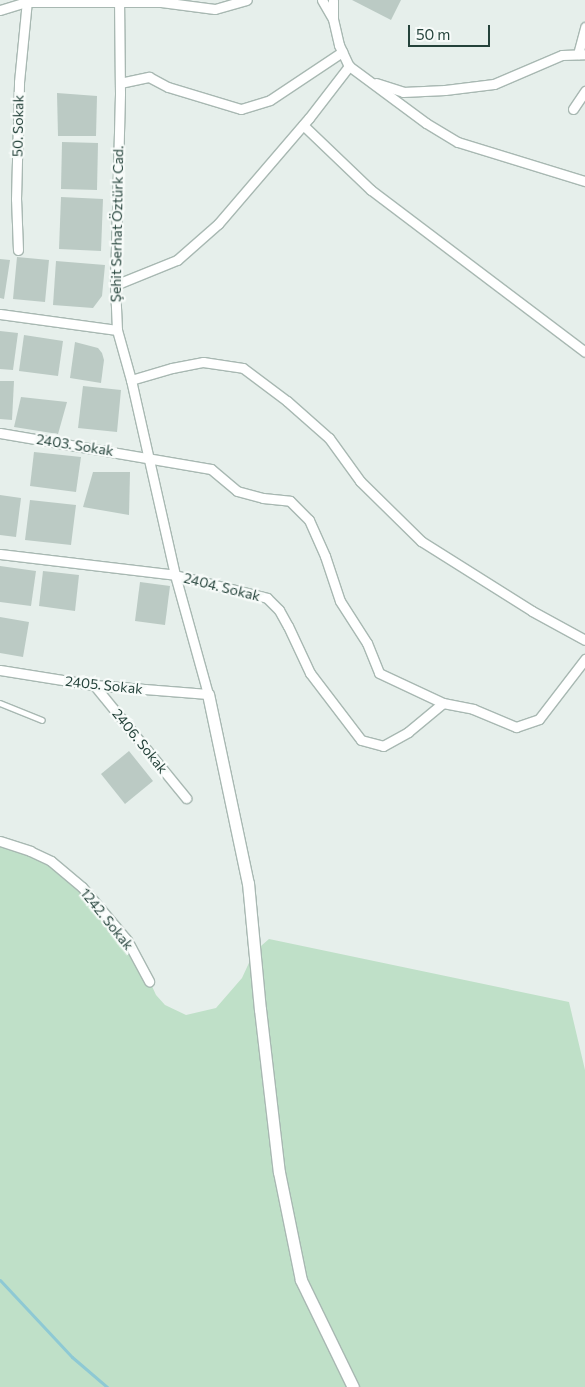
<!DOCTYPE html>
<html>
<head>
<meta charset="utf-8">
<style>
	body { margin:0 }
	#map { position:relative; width:585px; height:1387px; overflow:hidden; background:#e6efeb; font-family:Commissioner,sans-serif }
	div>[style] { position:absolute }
	.green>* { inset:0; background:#bfe0c8 }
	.stream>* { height:3px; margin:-1.5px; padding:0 1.5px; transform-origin:1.5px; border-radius:1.5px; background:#8ec9d4 }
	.building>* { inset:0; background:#bbcac4 }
	.roads { filter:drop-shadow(1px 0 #a8b8b2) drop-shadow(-1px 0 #a8b8b2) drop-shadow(0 1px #a8b8b2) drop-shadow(0 -1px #a8b8b2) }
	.service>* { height:4.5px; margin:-2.25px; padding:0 2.25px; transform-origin:2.25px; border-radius:2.25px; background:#fff }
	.minor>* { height:9px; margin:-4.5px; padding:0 4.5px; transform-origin:4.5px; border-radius:4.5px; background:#fff }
	.tertiary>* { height:11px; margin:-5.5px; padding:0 5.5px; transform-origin:5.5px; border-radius:5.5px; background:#fff }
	span { translate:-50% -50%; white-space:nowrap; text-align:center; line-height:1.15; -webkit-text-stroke:4.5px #f7fbf9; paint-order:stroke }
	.street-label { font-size:14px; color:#24423a }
	.scale { position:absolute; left:408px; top:25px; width:82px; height:22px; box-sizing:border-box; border:2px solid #24423a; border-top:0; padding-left:6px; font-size:15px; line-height:18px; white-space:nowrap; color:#24423a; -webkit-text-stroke:4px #f7fbf9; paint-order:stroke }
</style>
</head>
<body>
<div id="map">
	<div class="green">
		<i style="clip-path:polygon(0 841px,30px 851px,82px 887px,140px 960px,156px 995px,165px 1005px,186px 1015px,216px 1008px,242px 978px,254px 952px,269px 939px,569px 1002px,585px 1070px,585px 1387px,0 1387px)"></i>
	</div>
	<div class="stream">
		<i style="left:0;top:1280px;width:105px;rotate:46.9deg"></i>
		<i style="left:72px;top:1357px;width:46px;rotate:40.6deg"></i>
	</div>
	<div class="building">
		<i style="clip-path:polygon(352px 0,401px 0,391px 20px)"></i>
		<i style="clip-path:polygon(57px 93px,97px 96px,96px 136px,58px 136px)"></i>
		<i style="clip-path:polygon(62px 142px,98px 143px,97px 190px,61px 189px)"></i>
		<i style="clip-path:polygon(61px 197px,103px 199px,101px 251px,59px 249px)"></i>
		<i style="clip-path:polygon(17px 257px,49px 260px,45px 302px,13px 299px)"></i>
		<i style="clip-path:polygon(0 259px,10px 260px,4px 299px,0 298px)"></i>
		<i style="clip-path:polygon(56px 261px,105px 265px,102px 296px,93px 308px,53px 305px)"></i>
		<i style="clip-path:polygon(0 331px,18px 333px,13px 370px,0 369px)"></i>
		<i style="clip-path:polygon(24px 335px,63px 341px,58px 376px,19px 371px)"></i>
		<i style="clip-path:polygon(75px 342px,98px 348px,102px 353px,104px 360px,101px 383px,70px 378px)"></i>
		<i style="clip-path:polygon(0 381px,14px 381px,12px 420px,0 419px)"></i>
		<i style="clip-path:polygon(83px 386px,121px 390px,117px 432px,78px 428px)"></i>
		<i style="clip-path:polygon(21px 397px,67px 402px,58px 434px,14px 427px)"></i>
		<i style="clip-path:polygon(34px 452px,81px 457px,76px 492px,30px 486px)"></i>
		<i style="clip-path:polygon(93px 472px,130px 472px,129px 515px,83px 507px)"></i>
		<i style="clip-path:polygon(0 495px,21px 498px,16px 537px,0 535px)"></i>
		<i style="clip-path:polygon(30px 500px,76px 505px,71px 545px,25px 540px)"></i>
		<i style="clip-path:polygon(0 566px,36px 571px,31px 606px,0 602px)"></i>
		<i style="clip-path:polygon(43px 571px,79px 575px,75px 611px,39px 606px)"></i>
		<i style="clip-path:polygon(140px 582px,170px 586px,165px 625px,135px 621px)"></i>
		<i style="clip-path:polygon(0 617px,29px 622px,23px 657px,0 653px)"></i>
		<i style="clip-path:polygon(129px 751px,153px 781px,125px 804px,101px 774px)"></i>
	</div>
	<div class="roads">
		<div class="service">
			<i style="left:0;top:703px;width:45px;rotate:22deg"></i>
		</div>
		<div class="minor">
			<i style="left:322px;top:0;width:22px;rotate:60deg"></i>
			<i style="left:333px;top:19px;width:27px;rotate:77deg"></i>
			<i style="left:339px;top:45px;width:23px;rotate:65deg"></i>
			<i style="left:333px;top:0;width:17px;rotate:90deg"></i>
			<i style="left:0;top:10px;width:28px;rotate:-17deg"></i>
			<i style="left:27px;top:2px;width:134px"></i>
			<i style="left:161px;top:2px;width:54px;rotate:7.4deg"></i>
			<i style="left:215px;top:9px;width:33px;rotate:-16deg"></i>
			<i style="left:578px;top:54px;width:28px;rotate:-75deg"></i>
			<i style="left:120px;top:83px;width:30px;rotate:-12deg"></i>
			<i style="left:149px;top:77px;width:21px;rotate:28deg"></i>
			<i style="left:168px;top:87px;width:76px;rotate:16.8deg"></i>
			<i style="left:241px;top:109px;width:30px;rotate:-17deg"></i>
			<i style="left:270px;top:100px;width:87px;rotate:-33.7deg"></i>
			<i style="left:376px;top:83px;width:28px;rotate:18deg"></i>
			<i style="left:403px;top:92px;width:42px;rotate:-2.7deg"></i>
			<i style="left:445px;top:90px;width:49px;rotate:-7deg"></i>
			<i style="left:494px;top:84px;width:74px;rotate:-23.1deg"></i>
			<i style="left:562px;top:55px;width:23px;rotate:-2deg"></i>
			<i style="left:573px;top:109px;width:22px;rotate:-56deg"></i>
			<i style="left:303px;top:125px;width:94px;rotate:43.7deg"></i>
			<i style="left:371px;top:190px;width:268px;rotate:37.1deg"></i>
			<i style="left:18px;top:250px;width:51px;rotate:-92.2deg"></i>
			<i style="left:16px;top:199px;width:117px;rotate:-88.5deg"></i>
			<i style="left:19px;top:82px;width:82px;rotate:-84.4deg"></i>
			<i style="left:115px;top:285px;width:67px;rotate:-22deg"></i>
			<i style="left:177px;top:260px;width:55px;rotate:-41.3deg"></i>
			<i style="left:218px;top:224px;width:140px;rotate:-49.4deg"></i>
			<i style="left:309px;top:118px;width:66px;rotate:-52.4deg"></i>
			<i style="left:349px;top:66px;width:96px;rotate:36.5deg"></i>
			<i style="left:426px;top:123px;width:37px;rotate:31deg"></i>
			<i style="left:458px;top:142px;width:133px;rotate:17.1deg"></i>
			<i style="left:0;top:314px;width:118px;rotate:7.8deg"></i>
			<i style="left:131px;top:380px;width:43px;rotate:-16.3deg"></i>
			<i style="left:172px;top:368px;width:32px;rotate:-11deg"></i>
			<i style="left:203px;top:362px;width:40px;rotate:8.5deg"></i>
			<i style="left:243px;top:368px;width:55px;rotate:36.9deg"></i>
			<i style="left:287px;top:401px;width:56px;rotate:41.4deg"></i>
			<i style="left:329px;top:438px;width:53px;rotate:54.2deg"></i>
			<i style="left:360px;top:481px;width:86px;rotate:44.5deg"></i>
			<i style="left:421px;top:541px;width:131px;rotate:32.2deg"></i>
			<i style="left:532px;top:611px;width:60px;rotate:28.7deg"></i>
			<i style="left:0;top:433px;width:214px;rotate:9.7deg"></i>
			<i style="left:211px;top:469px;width:34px;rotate:40deg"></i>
			<i style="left:237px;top:491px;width:27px;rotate:15deg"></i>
			<i style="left:263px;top:498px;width:27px;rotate:6deg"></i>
			<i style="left:290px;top:501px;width:27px;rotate:45deg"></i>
			<i style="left:309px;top:520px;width:39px;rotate:66deg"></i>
			<i style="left:325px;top:556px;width:47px;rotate:71.6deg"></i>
			<i style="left:340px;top:601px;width:50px;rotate:57.3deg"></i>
			<i style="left:367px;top:643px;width:32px;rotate:68deg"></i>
			<i style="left:379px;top:673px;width:71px;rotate:25.1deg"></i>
			<i style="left:443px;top:703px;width:31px;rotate:11deg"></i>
			<i style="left:473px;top:709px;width:47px;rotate:22.7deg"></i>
			<i style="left:516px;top:727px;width:24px;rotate:-19deg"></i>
			<i style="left:539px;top:719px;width:76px;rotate:-52.5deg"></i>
			<i style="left:0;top:554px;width:176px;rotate:6.8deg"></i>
			<i style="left:175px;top:575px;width:95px;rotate:14deg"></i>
			<i style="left:267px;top:598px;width:17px;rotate:45deg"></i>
			<i style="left:279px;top:610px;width:18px;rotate:61deg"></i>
			<i style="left:288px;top:626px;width:52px;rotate:64.9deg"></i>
			<i style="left:310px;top:673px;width:84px;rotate:52.7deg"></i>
			<i style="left:361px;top:740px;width:23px;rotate:15deg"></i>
			<i style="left:383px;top:746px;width:29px;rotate:-29deg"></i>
			<i style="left:408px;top:732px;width:45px;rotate:-39.6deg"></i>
			<i style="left:0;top:670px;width:95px;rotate:9.1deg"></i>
			<i style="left:94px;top:685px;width:114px;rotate:4.5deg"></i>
			<i style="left:208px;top:694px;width:123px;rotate:-105.5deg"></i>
			<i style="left:175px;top:575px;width:200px;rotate:-102.7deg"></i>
			<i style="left:131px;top:380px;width:52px;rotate:-105.6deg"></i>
			<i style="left:117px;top:330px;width:45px;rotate:-92.5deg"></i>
			<i style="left:115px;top:285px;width:192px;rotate:-88.5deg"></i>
			<i style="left:120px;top:93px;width:93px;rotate:-90.6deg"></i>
			<i style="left:94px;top:685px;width:146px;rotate:50.8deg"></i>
			<i style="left:0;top:841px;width:32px;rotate:18deg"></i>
			<i style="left:30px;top:851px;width:23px;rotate:25deg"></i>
			<i style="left:51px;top:861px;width:40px;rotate:40deg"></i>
			<i style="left:82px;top:887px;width:70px;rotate:49.7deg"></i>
			<i style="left:127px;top:940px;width:47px;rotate:61.8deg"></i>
		</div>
		<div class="tertiary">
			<i style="left:208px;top:694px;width:193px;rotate:78.1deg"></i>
			<i style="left:248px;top:883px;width:127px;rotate:84.6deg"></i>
			<i style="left:260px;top:1009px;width:164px;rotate:83.4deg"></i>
			<i style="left:279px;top:1172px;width:110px;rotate:78.5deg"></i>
			<i style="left:301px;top:1280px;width:119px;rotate:64.1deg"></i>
		</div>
	</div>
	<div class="street-label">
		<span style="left:18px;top:126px;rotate:-89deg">50. Sokak</span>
		<span style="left:117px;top:224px;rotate:-89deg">Şehit Serhat Öztürk Cad.</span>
		<span style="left:75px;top:445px;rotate:9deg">2403. Sokak</span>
		<span style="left:222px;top:587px;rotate:14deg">2404. Sokak</span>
		<span style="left:104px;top:685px;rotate:6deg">2405. Sokak</span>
		<span style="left:140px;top:741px;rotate:51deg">2406. Sokak</span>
		<span style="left:107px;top:919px;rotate:51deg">1242. Sokak</span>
	</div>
	<div class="scale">50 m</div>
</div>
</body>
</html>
